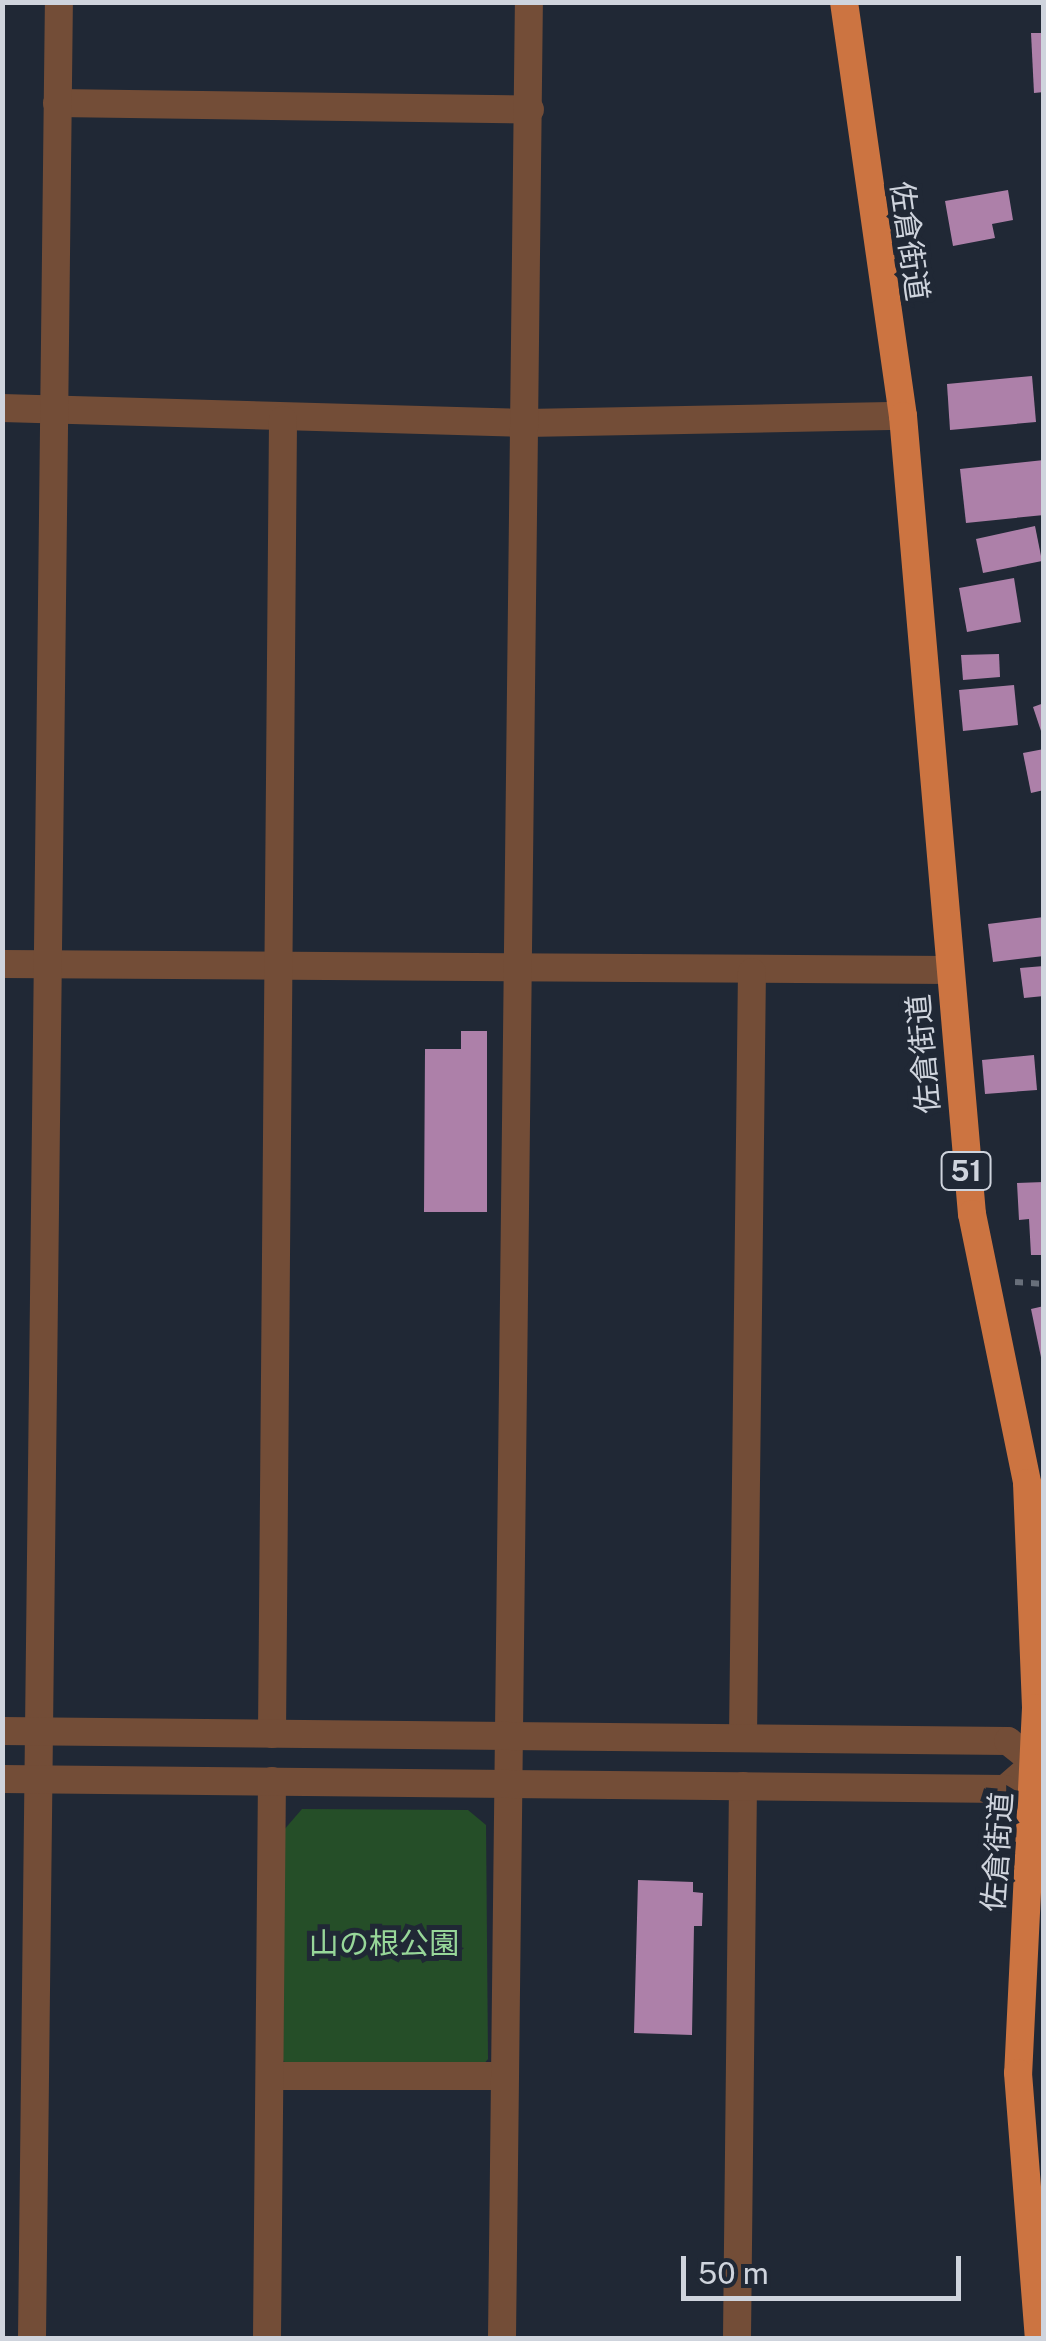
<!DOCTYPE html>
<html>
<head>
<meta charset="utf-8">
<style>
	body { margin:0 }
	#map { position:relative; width:1046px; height:2341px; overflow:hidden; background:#202835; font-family:"Public Sans","Noto Sans JP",sans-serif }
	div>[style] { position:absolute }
	.green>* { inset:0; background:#254e28 }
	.building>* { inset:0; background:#ad80a9 }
	.path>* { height:6px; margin-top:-3px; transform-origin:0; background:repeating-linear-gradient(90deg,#686f7a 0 8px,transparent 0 16px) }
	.minor>* { height:28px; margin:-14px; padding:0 14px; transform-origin:14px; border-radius:14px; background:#734d37 }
	.tertiary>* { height:28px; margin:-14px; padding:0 14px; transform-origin:14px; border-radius:14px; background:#734d37 }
	.trunk>* { height:28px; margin:-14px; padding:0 14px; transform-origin:14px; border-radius:14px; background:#cc7441 }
	span { translate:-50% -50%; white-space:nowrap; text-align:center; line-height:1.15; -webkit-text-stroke:10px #202835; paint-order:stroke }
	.shield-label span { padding:2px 8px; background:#202835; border:2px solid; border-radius:8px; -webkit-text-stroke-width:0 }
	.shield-label { font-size:28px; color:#cfd4dd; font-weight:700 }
	.street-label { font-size:30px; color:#cfd4dd }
	.park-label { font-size:30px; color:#97d799 }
	.frame { position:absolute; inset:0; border:5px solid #cfd4dd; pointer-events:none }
	.scale { position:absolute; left:681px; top:2256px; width:280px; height:45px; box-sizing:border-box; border:5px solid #cfd4dd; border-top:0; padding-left:12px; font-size:30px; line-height:35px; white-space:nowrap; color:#cfd4dd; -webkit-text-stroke:8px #202835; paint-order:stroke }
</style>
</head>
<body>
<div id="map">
	<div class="green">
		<i style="clip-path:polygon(302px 1809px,468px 1810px,486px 1825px,488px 2059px,478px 2071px,290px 2068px,279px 2056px,283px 1831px)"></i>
	</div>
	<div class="building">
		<i style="clip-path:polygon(1031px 33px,1044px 33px,1044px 92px,1034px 93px)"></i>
		<i style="clip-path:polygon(1008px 190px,1013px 220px,992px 224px,995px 238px,953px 246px,945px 201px)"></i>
		<i style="clip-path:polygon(1032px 376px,1036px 422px,950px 430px,947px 384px)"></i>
		<i style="clip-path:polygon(1044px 460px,1044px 515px,966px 523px,960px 469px)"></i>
		<i style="clip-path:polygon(1035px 526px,1042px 561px,983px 573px,976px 539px)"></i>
		<i style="clip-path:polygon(1014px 578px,1021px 622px,967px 632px,959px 588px)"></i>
		<i style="clip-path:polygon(999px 654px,1000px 677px,963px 680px,961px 655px)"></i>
		<i style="clip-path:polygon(1014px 685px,1018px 725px,963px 731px,959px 690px)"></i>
		<i style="clip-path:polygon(1044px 703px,1044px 737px,1043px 737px,1033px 707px)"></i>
		<i style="clip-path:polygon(1044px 749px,1044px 790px,1031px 793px,1023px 753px)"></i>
		<i style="clip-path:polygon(1044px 917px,1044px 956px,993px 962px,988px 924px)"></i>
		<i style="clip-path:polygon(1044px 966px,1044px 996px,1024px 998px,1020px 968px)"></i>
		<i style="clip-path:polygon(461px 1031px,487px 1031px,487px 1212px,424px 1212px,425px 1049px,461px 1049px)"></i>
		<i style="clip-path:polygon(1034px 1055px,1037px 1090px,985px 1094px,982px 1060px)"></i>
		<i style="clip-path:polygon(1044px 1182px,1044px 1255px,1031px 1255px,1029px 1219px,1019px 1220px,1017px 1183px)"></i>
		<i style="clip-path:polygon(1044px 1306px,1044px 1362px,1042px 1362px,1031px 1309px)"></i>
		<i style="clip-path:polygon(638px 1880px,693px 1882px,693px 1892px,703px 1893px,702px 1926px,694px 1926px,692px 2035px,634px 2033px)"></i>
	</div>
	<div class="path">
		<i style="left:1015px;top:1282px;width:29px;rotate:4deg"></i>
	</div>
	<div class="minor">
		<i style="left:57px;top:103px;width:473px;rotate:0.8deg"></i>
		<i style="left:2px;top:408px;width:524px;rotate:1.64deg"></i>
		<i style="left:526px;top:423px;width:377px;rotate:-1.1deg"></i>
		<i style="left:2px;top:964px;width:947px;rotate:0.36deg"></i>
		<i style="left:272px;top:1734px;width:1314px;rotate:-89.52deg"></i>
		<i style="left:743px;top:1738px;width:766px;rotate:-89.33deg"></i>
		<i style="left:270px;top:2076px;width:235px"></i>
		<i style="left:32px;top:2338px;width:2336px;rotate:-89.34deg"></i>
		<i style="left:267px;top:2338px;width:557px;rotate:-89.49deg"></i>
		<i style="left:502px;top:2338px;width:2336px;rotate:-89.34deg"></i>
		<i style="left:737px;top:2338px;width:552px;rotate:-89.38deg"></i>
	</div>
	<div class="tertiary">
		<i style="left:2px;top:1731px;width:1006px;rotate:0.57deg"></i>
		<i style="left:1008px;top:1741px;width:35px;rotate:39deg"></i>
		<i style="left:1035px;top:1763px;width:40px;rotate:139deg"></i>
		<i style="left:1005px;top:1789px;width:1003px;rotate:-179.43deg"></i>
	</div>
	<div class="trunk">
		<i style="left:844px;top:2px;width:418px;rotate:81.9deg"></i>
		<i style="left:903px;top:416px;width:801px;rotate:85.06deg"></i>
		<i style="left:972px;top:1214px;width:275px;rotate:78.4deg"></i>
		<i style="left:1027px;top:1483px;width:225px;rotate:87.7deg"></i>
		<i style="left:1036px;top:1708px;width:365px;rotate:92.8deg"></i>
		<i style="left:1018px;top:2073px;width:266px;rotate:85.5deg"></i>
	</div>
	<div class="shield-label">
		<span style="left:966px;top:1171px">51</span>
	</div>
	<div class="street-label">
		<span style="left:910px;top:241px;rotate:82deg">佐倉街道</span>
		<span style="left:923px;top:1054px;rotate:-95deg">佐倉街道</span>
		<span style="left:997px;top:1852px;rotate:-86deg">佐倉街道</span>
	</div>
	<div class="park-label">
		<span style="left:384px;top:1943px">山の根公園</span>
	</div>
	<div class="frame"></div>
	<div class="scale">50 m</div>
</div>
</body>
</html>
